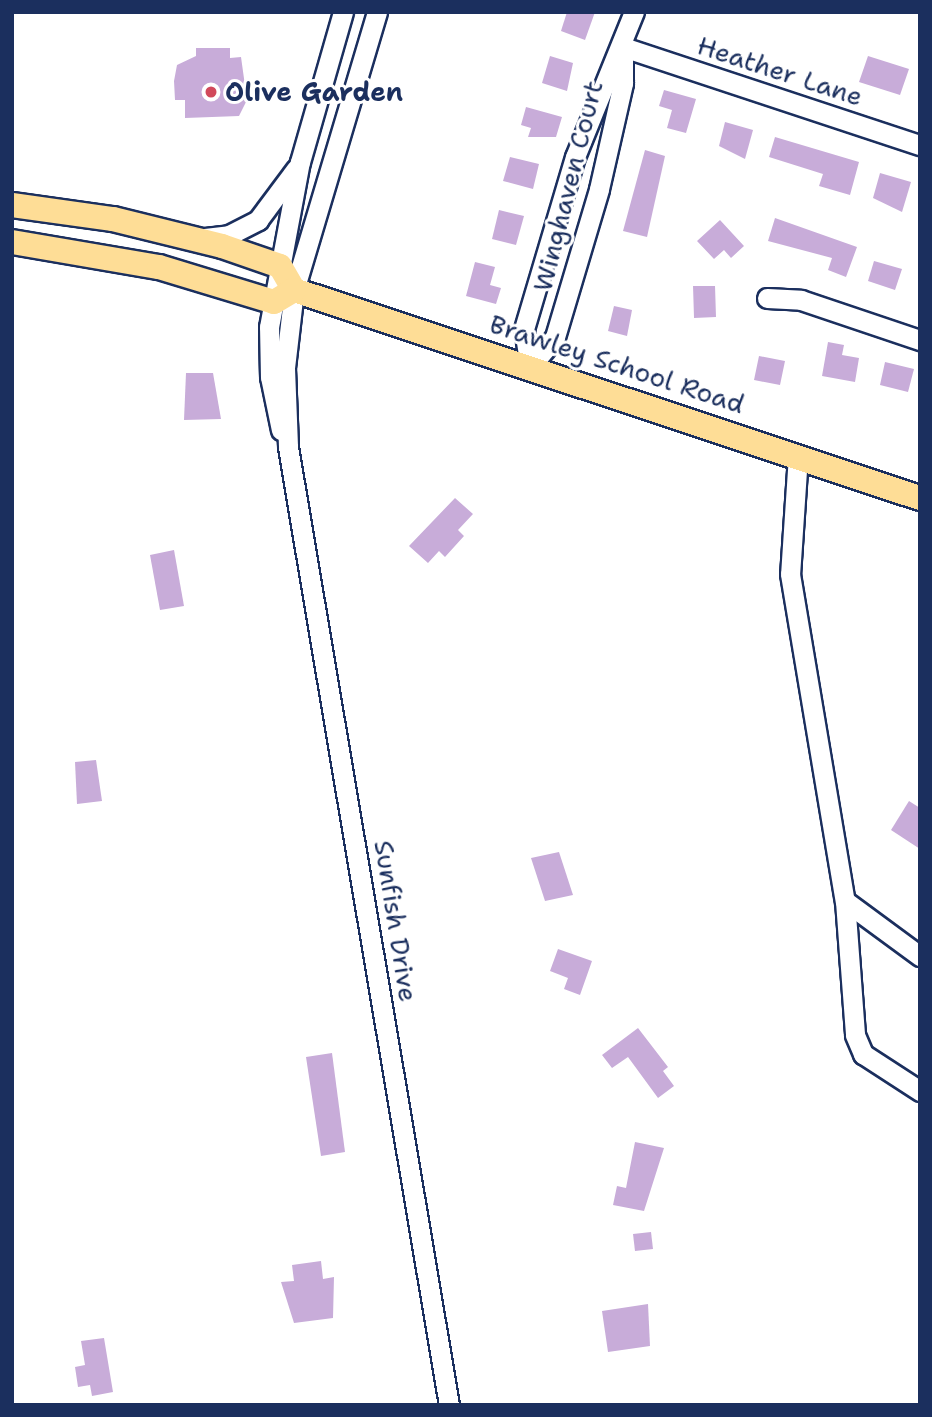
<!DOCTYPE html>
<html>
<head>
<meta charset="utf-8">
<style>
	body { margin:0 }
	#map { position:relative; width:932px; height:1417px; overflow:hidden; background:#fff; font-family:"Shantell Sans",sans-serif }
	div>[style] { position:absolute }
	.building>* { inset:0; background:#c8acd9 }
	.roads { filter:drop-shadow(2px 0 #1b2f5e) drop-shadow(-2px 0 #1b2f5e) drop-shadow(0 2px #1b2f5e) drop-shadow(0 -2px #1b2f5e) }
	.minor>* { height:19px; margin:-9.5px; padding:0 9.5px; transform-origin:9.5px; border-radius:9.5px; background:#fff }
	.major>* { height:24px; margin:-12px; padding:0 12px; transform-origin:12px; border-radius:12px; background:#fedd96 }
	.dots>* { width:19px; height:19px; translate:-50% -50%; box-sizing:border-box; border:4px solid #fff; border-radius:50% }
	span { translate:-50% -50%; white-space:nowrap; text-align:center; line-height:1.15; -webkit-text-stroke:6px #fff; paint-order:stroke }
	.street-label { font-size:26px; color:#1b2f5e }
	.poi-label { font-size:26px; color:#1b2f5e; font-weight:700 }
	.left { translate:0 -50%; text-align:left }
	.frame { position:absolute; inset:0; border:14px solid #1b2f5e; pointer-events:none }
</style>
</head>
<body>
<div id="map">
	<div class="building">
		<i style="clip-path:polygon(567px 12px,595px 12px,585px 40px,561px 31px)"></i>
		<i style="clip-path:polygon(196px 48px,230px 48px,230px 58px,241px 57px,247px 100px,239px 116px,185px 118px,185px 100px,175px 100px,174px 81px,177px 65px,196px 56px)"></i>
		<i style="clip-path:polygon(550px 56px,573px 63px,567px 91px,542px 83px)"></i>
		<i style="clip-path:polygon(868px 56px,909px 69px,900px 95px,859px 82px)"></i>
		<i style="clip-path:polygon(664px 90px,696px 99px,686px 133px,667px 128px,672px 110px,659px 106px)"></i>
		<i style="clip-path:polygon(526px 107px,562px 117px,556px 137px,528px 137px,531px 128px,521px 125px)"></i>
		<i style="clip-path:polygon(725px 122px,753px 130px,745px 159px,719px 146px)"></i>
		<i style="clip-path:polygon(775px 137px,859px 162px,850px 195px,819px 186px,823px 174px,769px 157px)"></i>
		<i style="clip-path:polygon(645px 150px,665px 156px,647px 237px,623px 231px)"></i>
		<i style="clip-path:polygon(510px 157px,539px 164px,533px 189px,503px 181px)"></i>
		<i style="clip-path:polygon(880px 173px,911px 182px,902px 212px,873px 198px)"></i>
		<i style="clip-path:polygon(499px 210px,524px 216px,516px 245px,492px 239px)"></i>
		<i style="clip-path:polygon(775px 218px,857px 247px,846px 277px,828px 270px,832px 258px,768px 241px)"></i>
		<i style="clip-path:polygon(720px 220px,744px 246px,731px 258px,724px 250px,714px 259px,697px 241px)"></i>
		<i style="clip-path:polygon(874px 261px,902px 269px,895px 290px,868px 281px)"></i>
		<i style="clip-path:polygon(475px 262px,495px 267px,490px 285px,501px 288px,496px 304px,466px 296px)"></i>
		<i style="clip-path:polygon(693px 286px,715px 286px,716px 317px,694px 318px)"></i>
		<i style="clip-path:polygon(614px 306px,632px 310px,627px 336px,608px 331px)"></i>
		<i style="clip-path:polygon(828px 342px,844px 345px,842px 355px,859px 358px,855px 382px,822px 376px)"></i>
		<i style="clip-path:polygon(759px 356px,785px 361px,780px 385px,754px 380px)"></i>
		<i style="clip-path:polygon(885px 362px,914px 369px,908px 392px,880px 385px)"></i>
		<i style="clip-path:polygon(186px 373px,213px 373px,221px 419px,184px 420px)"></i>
		<i style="clip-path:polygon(455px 498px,473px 514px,458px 530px,464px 536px,445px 557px,439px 551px,428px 563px,409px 546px)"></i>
		<i style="clip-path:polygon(174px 550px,184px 606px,160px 610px,150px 555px)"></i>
		<i style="clip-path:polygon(96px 760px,102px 801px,77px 804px,75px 762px)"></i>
		<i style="clip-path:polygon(909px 801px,920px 808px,920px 849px,891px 830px)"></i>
		<i style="clip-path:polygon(559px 852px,573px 895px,545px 901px,531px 858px)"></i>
		<i style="clip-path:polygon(558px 949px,592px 961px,580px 995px,564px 989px,568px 978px,550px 971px)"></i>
		<i style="clip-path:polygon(638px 1028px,668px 1067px,663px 1071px,674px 1086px,658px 1098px,628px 1057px,612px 1068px,602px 1055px)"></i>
		<i style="clip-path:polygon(332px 1053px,345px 1152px,321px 1156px,306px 1057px)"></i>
		<i style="clip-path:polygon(635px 1142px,664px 1148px,644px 1211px,613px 1205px,617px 1186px,626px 1188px)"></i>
		<i style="clip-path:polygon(651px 1232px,653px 1249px,635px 1251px,633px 1234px)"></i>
		<i style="clip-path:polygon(321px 1261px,323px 1279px,334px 1277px,333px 1318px,294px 1323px,281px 1282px,294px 1281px,292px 1265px)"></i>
		<i style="clip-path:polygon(648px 1304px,650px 1346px,608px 1352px,602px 1311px)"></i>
		<i style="clip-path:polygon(104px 1338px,113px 1392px,92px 1396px,90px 1385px,78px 1387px,75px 1367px,85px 1365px,81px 1341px)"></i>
	</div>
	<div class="roads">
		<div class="minor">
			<i style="left:377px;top:12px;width:290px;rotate:106.6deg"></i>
			<i style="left:294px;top:290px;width:79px;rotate:96.6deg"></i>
			<i style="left:285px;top:368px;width:79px;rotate:87.8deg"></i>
			<i style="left:288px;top:447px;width:971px;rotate:80.46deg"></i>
			<i style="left:623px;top:47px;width:313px;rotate:18.3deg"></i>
			<i style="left:205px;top:238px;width:24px;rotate:-7deg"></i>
			<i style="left:229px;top:235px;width:33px;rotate:-27deg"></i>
			<i style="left:258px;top:220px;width:64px;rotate:-53.3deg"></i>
			<i style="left:767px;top:298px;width:34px;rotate:3deg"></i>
			<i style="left:801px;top:300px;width:126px;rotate:18.6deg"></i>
			<i style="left:530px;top:367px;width:38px;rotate:-99deg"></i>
			<i style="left:524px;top:329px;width:179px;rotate:-73.5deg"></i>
			<i style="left:575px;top:157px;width:157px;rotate:-67.9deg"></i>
			<i style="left:530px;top:367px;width:39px;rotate:-50deg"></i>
			<i style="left:555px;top:337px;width:154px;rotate:-73.4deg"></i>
			<i style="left:599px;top:189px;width:109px;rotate:-77.2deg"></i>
			<i style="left:623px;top:83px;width:35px;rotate:-90deg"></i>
			<i style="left:281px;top:430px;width:54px;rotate:-101.7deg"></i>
			<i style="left:270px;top:377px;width:50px;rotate:-91.1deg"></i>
			<i style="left:269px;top:327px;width:168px;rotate:-79.4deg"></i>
			<i style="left:300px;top:162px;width:156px;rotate:-74deg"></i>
			<i style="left:798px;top:455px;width:119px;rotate:93.8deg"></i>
			<i style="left:790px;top:574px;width:332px;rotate:80.5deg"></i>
			<i style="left:845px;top:901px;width:134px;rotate:85.7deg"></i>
			<i style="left:855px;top:1035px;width:21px;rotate:67deg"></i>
			<i style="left:863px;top:1054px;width:68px;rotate:33deg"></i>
			<i style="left:845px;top:901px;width:93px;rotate:36.3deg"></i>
		</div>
		<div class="major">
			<i style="left:12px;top:205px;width:102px;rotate:7.9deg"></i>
			<i style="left:113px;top:219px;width:112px;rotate:13.9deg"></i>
			<i style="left:222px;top:246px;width:61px;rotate:19deg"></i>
			<i style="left:280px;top:266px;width:28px;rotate:60deg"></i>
			<i style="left:294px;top:290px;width:660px;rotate:18.38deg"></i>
			<i style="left:12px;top:242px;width:149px;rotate:9.7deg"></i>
			<i style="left:159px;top:267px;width:120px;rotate:16.9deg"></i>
			<i style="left:274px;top:302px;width:23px;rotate:-31deg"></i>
		</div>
	</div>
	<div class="dots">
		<i style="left:211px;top:92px;background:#d1495b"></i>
	</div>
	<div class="street-label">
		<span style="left:780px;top:71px;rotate:18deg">Heather Lane</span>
		<span style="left:568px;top:186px;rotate:-76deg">Winghaven Court</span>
		<span style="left:617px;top:364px;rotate:18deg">Brawley School Road</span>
		<span style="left:396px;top:921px;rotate:81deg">Sunfish Drive</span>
	</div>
	<div class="poi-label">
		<span class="left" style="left:225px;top:92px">Olive Garden</span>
	</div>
	<div class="frame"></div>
</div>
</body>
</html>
